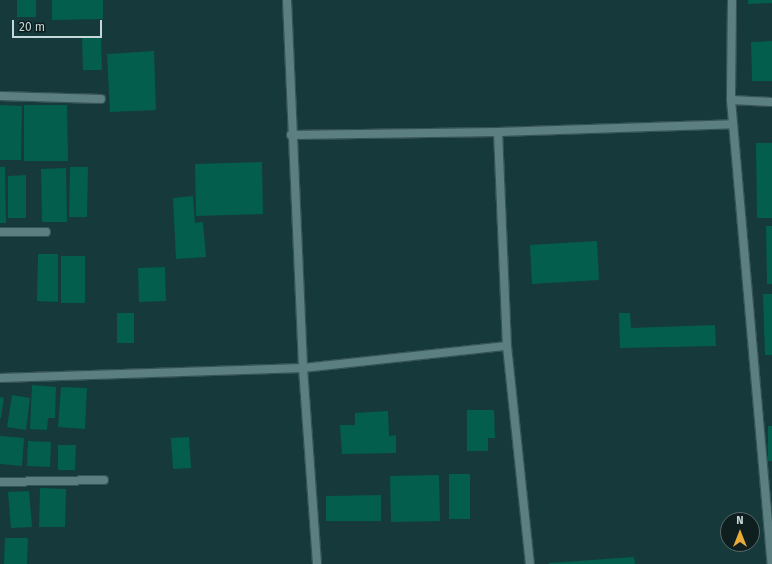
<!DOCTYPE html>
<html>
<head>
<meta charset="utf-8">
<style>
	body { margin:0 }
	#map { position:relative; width:772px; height:564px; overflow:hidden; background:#16393b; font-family:"Fira Sans",sans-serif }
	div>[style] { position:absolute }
	.building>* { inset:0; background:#035e4e }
	.roads { filter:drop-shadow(1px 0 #375455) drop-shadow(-1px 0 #375455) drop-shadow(0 1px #375455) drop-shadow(0 -1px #375455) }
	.street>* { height:8px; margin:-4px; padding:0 4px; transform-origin:4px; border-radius:4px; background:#5c8082 }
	span { translate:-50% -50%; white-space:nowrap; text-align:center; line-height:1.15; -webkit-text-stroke:3.5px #0f1e1e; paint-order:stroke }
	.north { position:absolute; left:720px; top:512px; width:40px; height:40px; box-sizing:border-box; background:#0f1e1e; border:1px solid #586869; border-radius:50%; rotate:0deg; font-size:11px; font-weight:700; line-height:16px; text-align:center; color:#c5d8d9 }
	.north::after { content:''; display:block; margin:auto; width:14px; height:18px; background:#e9ab38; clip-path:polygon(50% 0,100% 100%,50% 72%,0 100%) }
	.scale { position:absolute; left:12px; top:20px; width:90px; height:18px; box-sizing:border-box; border:2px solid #c5d8d9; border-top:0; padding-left:5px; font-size:12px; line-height:14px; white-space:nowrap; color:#c5d8d9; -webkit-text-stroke:3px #0f1e1e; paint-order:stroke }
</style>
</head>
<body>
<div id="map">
	<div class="building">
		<i style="clip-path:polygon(17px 0,36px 0,36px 17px,17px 17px)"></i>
		<i style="clip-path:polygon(52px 0,103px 0,103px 19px,52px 20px)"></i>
		<i style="clip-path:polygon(748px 0,772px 0,772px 3px,748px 4px)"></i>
		<i style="clip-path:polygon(82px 37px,101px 37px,102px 70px,83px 70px)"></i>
		<i style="clip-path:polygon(772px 41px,772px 81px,752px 81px,751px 42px)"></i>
		<i style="clip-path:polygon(154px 51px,156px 110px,110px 112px,107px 54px)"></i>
		<i style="clip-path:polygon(0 105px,22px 106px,21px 160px,0 160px)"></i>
		<i style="clip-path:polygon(24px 105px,67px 105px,68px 161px,24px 161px)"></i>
		<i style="clip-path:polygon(756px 143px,772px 143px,772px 218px,757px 218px)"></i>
		<i style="clip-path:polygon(262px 162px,263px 214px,196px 216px,195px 164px)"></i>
		<i style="clip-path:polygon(0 167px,5px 167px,6px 223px,0 223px)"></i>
		<i style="clip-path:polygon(70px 167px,88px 167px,87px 217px,69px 217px)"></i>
		<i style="clip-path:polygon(66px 168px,67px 222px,42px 222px,41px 169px)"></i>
		<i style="clip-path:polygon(26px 175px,26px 218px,8px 218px,8px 176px)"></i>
		<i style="clip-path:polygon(193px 196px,195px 223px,203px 222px,206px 257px,176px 259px,173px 198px)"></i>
		<i style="clip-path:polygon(766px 226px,772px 226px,772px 284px,767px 284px)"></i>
		<i style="clip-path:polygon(597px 241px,599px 280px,532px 284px,530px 245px)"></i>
		<i style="clip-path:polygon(38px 254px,58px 254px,58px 302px,37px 301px)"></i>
		<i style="clip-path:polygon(61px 256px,85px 256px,85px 303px,61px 303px)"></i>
		<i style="clip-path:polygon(165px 267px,166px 301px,139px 302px,138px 268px)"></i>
		<i style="clip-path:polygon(763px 294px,772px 294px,772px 355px,765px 355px)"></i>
		<i style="clip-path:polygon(117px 313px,134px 313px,134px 343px,117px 343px)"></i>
		<i style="clip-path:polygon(619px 313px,630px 313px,631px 328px,715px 325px,716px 346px,620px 348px)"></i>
		<i style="clip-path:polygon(32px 385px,56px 387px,55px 418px,48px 418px,47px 430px,30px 429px)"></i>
		<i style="clip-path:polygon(61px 387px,87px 388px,85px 429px,58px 427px)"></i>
		<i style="clip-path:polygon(12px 395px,30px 398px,26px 430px,7px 427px)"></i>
		<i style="clip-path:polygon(0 397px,4px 398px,1px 418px,0 418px)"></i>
		<i style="clip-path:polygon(467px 410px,494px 410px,495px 438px,488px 438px,488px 451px,467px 451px)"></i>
		<i style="clip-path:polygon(388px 411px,389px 436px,396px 435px,396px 453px,342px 454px,340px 425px,355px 425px,355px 413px)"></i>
		<i style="clip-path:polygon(768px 426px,772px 426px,772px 461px,768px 461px)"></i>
		<i style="clip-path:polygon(0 436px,24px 438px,22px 466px,0 464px)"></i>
		<i style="clip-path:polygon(189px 437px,191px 468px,173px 469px,171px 438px)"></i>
		<i style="clip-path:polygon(28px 441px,51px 442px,50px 467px,27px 466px)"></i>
		<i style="clip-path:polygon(58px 445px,76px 445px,75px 470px,58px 470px)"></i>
		<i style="clip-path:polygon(449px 474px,470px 474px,470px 519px,449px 519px)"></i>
		<i style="clip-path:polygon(439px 475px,440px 521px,391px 522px,390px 476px)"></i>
		<i style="clip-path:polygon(40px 488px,66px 489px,65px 527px,39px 527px)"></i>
		<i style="clip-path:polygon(29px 491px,32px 527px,11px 528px,8px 492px)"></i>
		<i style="clip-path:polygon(381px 495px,381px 521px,326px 521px,326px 496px)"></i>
		<i style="clip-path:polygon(5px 538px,28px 538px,27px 564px,4px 564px)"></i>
		<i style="clip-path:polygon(634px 557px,635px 564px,549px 564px,549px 563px)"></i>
	</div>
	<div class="roads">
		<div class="street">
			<i style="left:287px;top:0;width:368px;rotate:87.5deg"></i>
			<i style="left:303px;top:368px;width:196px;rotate:85.9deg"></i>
			<i style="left:732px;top:0;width:100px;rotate:90.6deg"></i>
			<i style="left:731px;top:100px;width:466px;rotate:85deg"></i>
			<i style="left:0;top:96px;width:101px;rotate:1.7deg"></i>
			<i style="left:731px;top:100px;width:41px;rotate:2.8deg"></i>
			<i style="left:498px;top:132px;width:214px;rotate:87.6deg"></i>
			<i style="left:507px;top:346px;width:219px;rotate:84deg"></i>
			<i style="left:291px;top:135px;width:207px;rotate:-0.8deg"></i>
			<i style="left:498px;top:132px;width:235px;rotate:-1.9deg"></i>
			<i style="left:0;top:232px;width:46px"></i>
			<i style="left:0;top:378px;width:303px;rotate:-1.9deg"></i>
			<i style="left:303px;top:368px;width:205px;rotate:-6.2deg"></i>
			<i style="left:0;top:482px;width:104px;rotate:-1.1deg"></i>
		</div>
	</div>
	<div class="north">N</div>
	<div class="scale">20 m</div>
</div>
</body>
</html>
